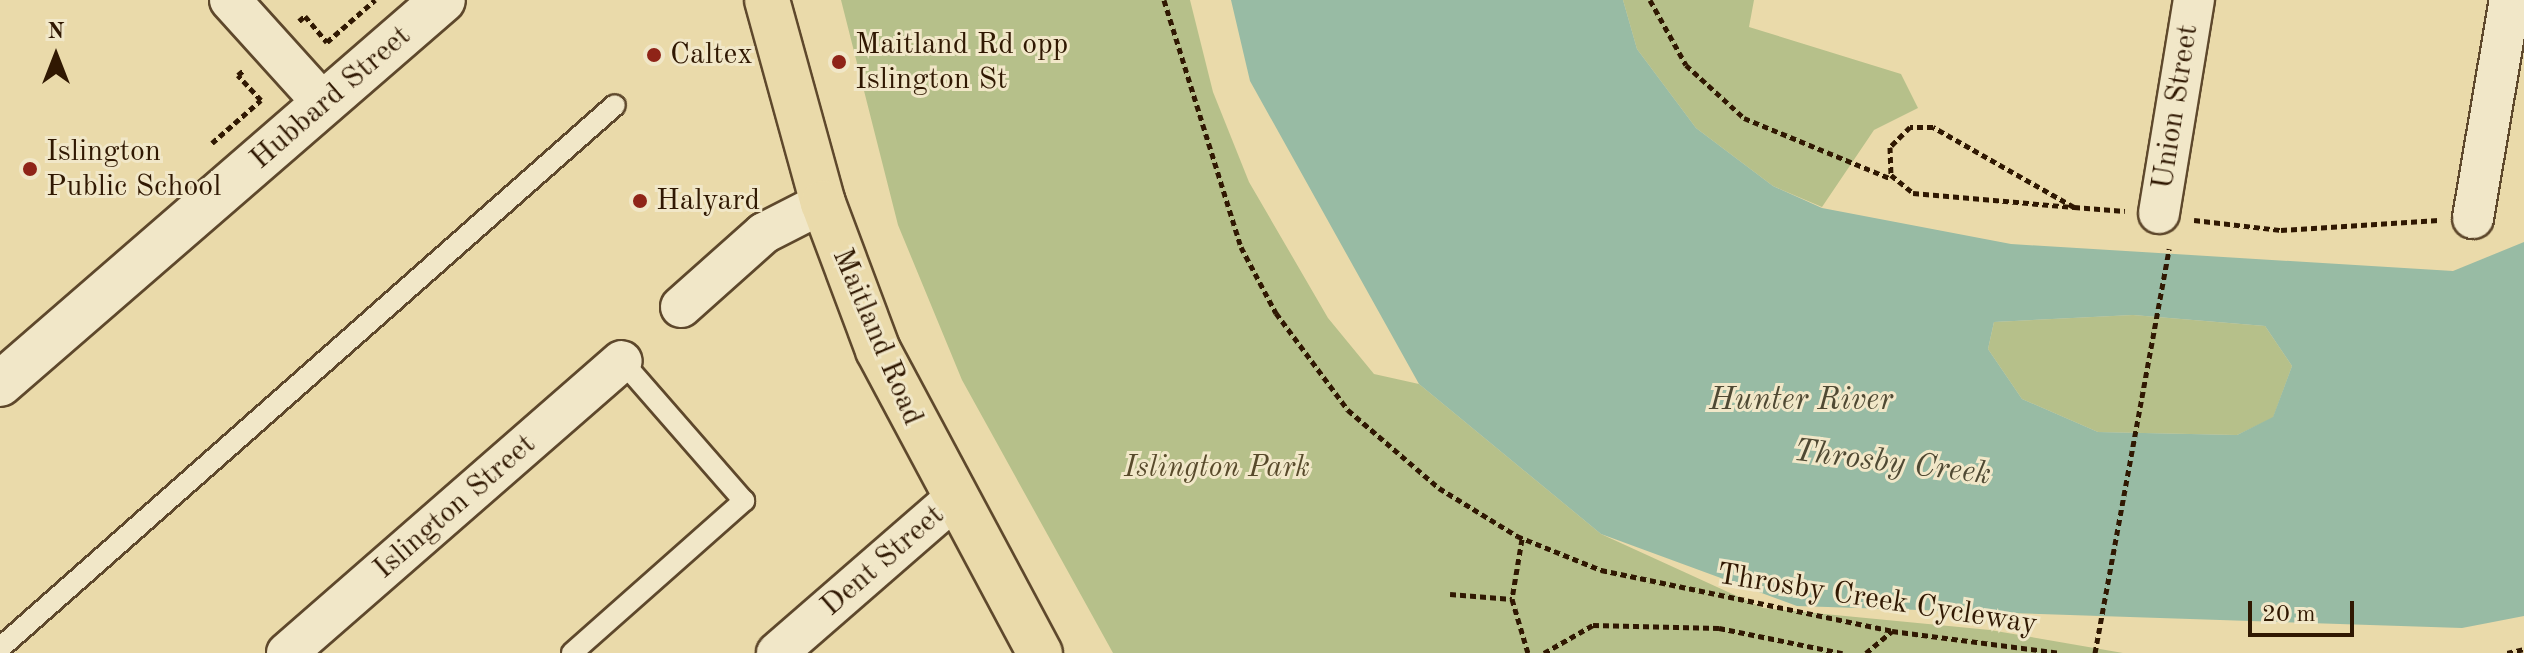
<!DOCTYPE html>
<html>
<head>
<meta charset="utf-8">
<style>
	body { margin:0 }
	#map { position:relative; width:2524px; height:653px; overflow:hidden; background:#eadaaa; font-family:"Old Standard TT",serif }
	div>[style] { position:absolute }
	.green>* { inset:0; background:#b6c08a }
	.water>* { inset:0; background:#98bba4 }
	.path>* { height:5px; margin-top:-2.5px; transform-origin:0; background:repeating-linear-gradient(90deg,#301802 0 6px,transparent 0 10px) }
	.roads { filter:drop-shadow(2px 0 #5e482c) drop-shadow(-2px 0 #5e482c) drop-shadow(0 2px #5e482c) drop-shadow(0 -2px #5e482c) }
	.service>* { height:20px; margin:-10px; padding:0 10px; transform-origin:10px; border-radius:10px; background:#f1e7c8 }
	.minor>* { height:40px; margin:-20px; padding:0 20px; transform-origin:20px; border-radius:20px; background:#f1e7c8 }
	.tertiary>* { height:44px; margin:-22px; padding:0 22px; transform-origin:22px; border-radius:22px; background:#f1e7c8 }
	.primary>* { height:44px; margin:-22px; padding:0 22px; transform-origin:22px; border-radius:22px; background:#eadaaa }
	.dots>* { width:22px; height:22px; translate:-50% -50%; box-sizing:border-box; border:4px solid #f1e7c8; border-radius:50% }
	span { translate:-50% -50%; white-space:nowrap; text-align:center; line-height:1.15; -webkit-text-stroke:6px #f1e7c8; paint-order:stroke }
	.poi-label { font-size:30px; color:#301802 }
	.left { translate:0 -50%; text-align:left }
	.street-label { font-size:30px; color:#301802 }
	.park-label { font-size:30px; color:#584a2b; font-style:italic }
	.water-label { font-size:32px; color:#4f4933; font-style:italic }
	.north { position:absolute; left:16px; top:16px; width:80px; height:80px; -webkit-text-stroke:6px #f1e7c8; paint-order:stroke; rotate:0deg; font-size:22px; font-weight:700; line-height:32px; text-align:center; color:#301802 }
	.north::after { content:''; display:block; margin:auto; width:28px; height:36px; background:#301802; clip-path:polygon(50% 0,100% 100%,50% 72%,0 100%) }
	.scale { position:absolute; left:2248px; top:601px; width:106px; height:36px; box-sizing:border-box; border:4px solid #301802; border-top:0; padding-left:10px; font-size:24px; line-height:28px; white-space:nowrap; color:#301802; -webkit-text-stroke:6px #f1e7c8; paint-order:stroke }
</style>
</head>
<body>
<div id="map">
	<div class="green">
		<i style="clip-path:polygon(841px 0,1190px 0,1213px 92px,1249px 182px,1328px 318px,1374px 374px,1419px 384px,1601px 534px,1763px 608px,1990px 630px,2123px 653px,1113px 653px,962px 380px,898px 225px)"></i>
		<i style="clip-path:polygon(1623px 0,1754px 0,1749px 27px,1901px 74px,1918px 108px,1874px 130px,1822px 207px,1773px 186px,1696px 128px,1637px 49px)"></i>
		<i style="clip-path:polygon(2133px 315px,2265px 326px,2292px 366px,2273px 418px,2237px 435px,2098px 432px,2022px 399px,1988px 349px,1994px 322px)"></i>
	</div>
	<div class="water">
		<i style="clip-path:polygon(evenodd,1231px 0,1623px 0,1637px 49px,1696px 128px,1773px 186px,1822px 208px,2011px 244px,2453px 271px,2524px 242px,2524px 616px,2462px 628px,1797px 606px,1601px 534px,1419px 384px,1250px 81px,1231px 0,2133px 315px,2265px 326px,2292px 366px,2273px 417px,2237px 435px,2098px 432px,2022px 399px,1988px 349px,1994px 322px,2133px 315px)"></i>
	</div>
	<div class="path">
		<i style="left:1164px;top:0;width:259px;rotate:72.7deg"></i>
		<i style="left:1241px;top:247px;width:75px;rotate:62.1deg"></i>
		<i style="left:1276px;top:313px;width:121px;rotate:53.4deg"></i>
		<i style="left:1348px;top:410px;width:120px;rotate:40.6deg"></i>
		<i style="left:1439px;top:488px;width:92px;rotate:31.6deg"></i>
		<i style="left:1517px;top:536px;width:91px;rotate:22deg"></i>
		<i style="left:1601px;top:570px;width:297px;rotate:11.8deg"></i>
		<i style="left:1892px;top:631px;width:170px;rotate:7.4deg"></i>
		<i style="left:1650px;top:0;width:74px;rotate:61deg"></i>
		<i style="left:1686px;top:65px;width:79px;rotate:42.4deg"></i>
		<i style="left:1744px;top:118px;width:160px;rotate:22.4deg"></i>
		<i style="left:299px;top:21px;width:8px;rotate:-40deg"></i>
		<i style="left:305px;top:16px;width:34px;rotate:50deg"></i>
		<i style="left:327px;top:42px;width:64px;rotate:-41.2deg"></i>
		<i style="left:212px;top:143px;width:65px;rotate:-41.3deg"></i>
		<i style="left:261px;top:100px;width:34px;rotate:-133deg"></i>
		<i style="left:238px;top:75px;width:8px;rotate:-40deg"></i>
		<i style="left:2074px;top:207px;width:162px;rotate:-150.4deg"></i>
		<i style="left:1933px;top:127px;width:23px;rotate:180deg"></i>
		<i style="left:1910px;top:127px;width:28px;rotate:135deg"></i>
		<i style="left:1890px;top:147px;width:28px;rotate:88deg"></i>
		<i style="left:1891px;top:175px;width:28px;rotate:39deg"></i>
		<i style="left:1913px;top:193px;width:162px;rotate:5deg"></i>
		<i style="left:2074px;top:207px;width:51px;rotate:4.5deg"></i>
		<i style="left:2194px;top:220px;width:88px;rotate:6.6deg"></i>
		<i style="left:2281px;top:230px;width:158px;rotate:-3.6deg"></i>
		<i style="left:1522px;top:539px;width:61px;rotate:99.5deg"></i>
		<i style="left:1512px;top:599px;width:56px;rotate:73.5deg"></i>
		<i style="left:1450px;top:594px;width:62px;rotate:4.6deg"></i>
		<i style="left:1544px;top:653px;width:56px;rotate:-29.7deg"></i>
		<i style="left:1593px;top:625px;width:126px;rotate:1.4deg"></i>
		<i style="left:1719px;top:628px;width:126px;rotate:11.5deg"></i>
		<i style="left:1866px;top:653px;width:34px;rotate:-40deg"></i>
		<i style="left:2095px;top:653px;width:411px;rotate:-79.6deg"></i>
		<i style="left:2507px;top:653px;width:17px;rotate:-13deg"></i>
	</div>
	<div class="roads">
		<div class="service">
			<i style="left:0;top:648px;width:820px;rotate:-41.44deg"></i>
			<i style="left:572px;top:653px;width:230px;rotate:-41.5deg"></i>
			<i style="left:744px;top:501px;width:186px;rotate:-131.1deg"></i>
		</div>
		<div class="minor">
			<i style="left:230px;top:0;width:140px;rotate:47.9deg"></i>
			<i style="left:2159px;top:213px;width:216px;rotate:-80.7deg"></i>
			<i style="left:2473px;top:218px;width:221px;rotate:-80.4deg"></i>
			<i style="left:681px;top:307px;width:111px;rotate:-41.7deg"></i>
			<i style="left:764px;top:233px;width:66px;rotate:-27deg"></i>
			<i style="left:287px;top:653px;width:444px;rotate:-41.1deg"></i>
			<i style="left:777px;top:653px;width:233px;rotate:-41deg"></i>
		</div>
		<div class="tertiary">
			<i style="left:0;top:384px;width:586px;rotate:-40.92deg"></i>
		</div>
		<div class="primary">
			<i style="left:767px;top:0;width:211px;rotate:74.6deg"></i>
			<i style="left:823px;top:203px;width:157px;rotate:69.5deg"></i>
			<i style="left:878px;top:350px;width:344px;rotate:61.9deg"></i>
		</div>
	</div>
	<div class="dots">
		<i style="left:654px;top:55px;background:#8f2418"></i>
		<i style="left:839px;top:62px;background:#8f2418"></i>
		<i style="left:30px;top:169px;background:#8f2418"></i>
		<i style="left:640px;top:201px;background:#8f2418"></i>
	</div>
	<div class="poi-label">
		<span class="left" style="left:855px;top:62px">Maitland Rd opp<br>Islington St</span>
		<span class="left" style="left:670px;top:55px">Caltex</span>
		<span class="left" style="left:46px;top:169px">Islington<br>Public School</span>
		<span class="left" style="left:656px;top:201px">Halyard</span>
	</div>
	<div class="street-label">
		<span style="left:331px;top:98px;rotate:-41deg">Hubbard Street</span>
		<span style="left:2176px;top:107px;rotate:-81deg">Union Street</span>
		<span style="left:877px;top:337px;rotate:67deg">Maitland Road</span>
		<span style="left:455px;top:507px;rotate:-41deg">Islington Street</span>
		<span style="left:883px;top:561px;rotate:-41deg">Dent Street</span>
		<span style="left:1877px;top:600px;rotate:9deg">Throsby Creek Cycleway</span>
	</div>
	<div class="park-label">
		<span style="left:1217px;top:468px">Islington Park</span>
	</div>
	<div class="water-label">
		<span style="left:1801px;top:401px">Hunter River</span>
		<span style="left:1892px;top:464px;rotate:7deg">Throsby Creek</span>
	</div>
	<div class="north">N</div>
	<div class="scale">20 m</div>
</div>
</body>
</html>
